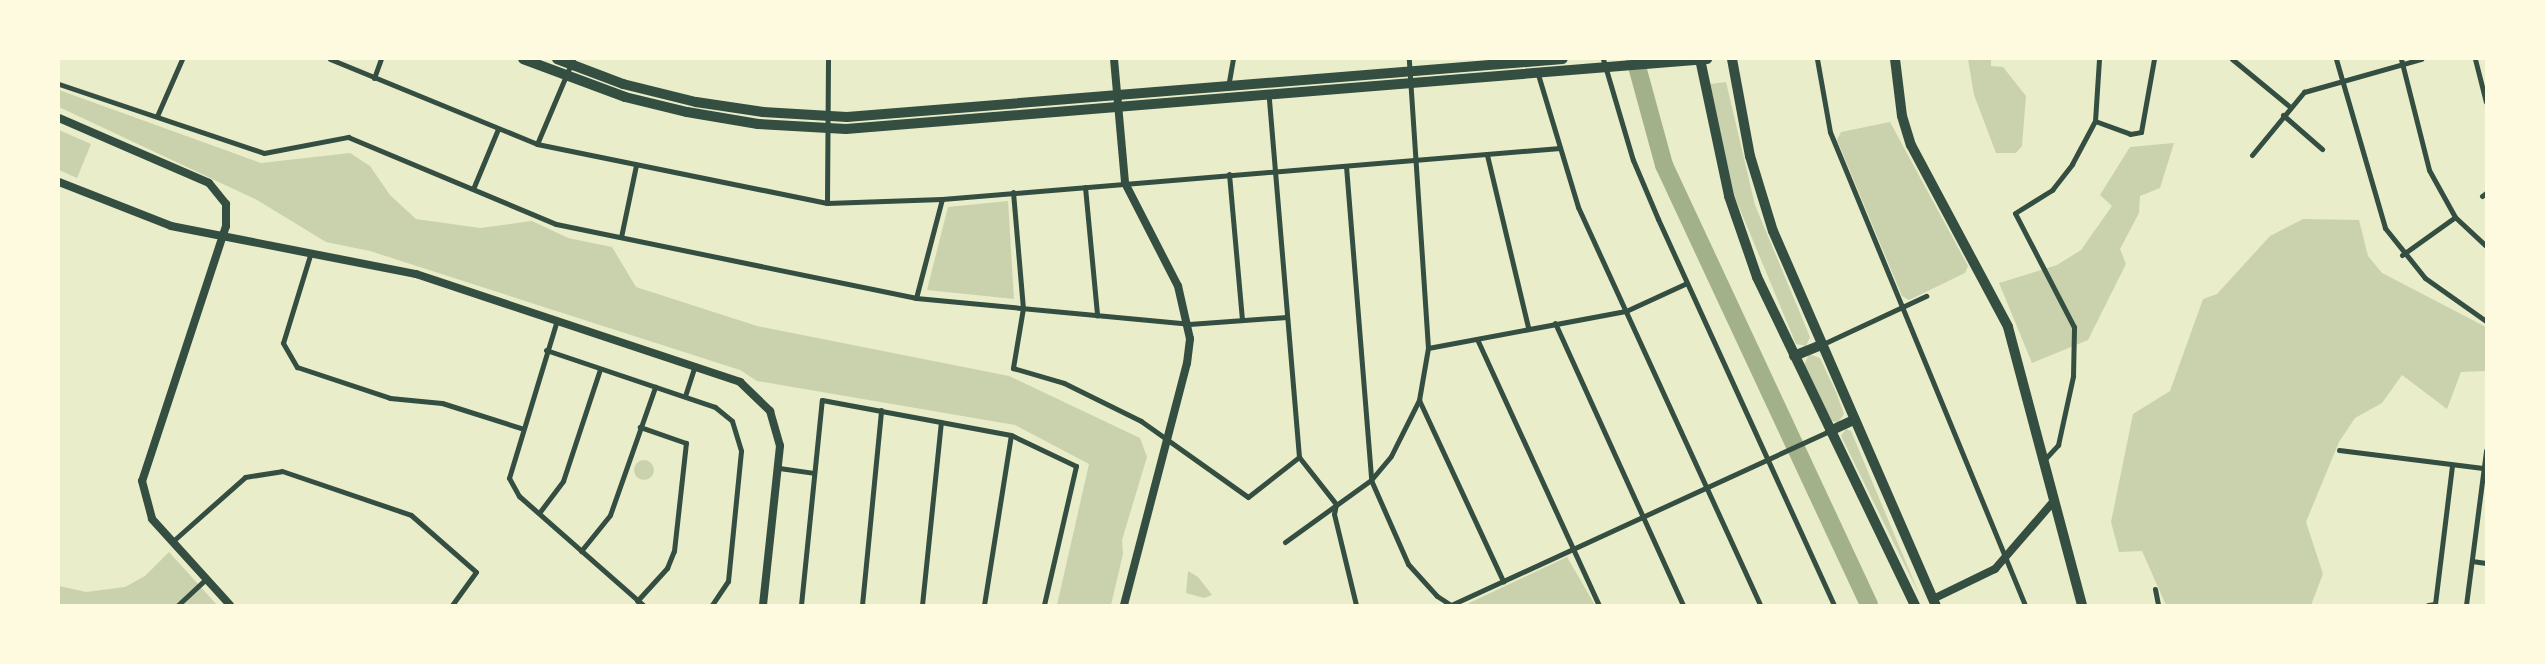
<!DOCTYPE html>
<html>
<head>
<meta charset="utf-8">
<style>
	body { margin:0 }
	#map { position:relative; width:2545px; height:664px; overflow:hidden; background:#e9edc9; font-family:"Golos Text",sans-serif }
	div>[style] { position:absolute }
	.green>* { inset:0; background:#cad2ad }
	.round { border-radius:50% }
	.river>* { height:18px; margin:-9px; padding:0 9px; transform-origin:9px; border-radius:9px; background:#a3b18a }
	.minor>* { height:5px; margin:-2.5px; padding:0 2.5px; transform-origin:2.5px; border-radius:2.5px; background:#344e41 }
	.tertiary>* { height:8px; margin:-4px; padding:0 4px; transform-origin:4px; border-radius:4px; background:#344e41 }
	.primary>* { height:10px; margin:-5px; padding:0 5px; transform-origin:5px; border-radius:5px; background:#344e41 }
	span { translate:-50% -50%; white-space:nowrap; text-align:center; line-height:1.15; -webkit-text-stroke:4.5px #fefae0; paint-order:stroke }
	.frame { position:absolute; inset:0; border:60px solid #fefae0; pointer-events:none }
</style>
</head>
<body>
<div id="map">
	<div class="green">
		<i style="clip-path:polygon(1968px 59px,1991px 59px,1991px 66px,2003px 67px,2026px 96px,2022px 146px,2016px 153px,1996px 153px,1974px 95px)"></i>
		<i style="clip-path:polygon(1726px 82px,1755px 205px,1810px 337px,1806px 346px,1796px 344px,1734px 195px,1710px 84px)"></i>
		<i style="clip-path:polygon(59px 90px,261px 163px,350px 153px,370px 166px,390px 195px,416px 219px,480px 228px,532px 221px,568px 238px,612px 247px,636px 287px,757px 326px,1009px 376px,1140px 438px,1147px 457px,1122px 540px,1123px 554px,1111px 605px,1057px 605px,1089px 464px,1015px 425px,757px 381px,740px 370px,370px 251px,326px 242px,257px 200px,59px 107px)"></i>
		<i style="clip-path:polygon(1890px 122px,1968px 266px,1965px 273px,1909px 300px,1902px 296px,1837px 140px,1841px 132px)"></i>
		<i style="clip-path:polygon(59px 130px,91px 144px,77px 178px,59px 170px)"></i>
		<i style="clip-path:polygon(2174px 143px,2160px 188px,2140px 196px,2139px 213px,2120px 249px,2126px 264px,2088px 340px,2032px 363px,1999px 283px,2057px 265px,2081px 250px,2112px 206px,2100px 195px,2130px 147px)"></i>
		<i style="clip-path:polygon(1008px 201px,1014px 299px,927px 290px,948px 207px)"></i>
		<i style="clip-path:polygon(2303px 219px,2359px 220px,2368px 256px,2382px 273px,2486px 327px,2486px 371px,2461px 372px,2447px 409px,2402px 375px,2382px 403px,2355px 418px,2339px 442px,2306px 522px,2323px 574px,2311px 605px,2166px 605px,2142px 551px,2119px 552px,2111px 522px,2133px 414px,2170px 391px,2203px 299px,2217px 294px,2270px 236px)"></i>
		<i style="clip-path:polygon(1809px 354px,1820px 358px,1836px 392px,1844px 414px,1838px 423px,1832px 421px,1804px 365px)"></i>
		<i style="clip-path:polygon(1846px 429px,1851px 431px,1920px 596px,1841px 436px)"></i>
		<i class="round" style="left:634px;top:460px;width:20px;height:20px"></i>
		<i style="clip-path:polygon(169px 552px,217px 605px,59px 605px,59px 586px,86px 592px,125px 587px,145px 576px)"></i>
		<i style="clip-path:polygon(1567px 557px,1595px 605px,1469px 605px,1469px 603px)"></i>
		<i style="clip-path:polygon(1188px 571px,1198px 577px,1212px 595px,1204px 598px,1186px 593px)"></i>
	</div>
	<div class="river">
		<i style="left:1635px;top:59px;width:110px;rotate:74.7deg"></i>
		<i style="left:1664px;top:165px;width:485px;rotate:65deg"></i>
	</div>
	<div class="minor">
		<i style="left:330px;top:59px;width:224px;rotate:22.3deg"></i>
		<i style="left:537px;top:144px;width:296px;rotate:11.5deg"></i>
		<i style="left:827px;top:203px;width:115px;rotate:-2deg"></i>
		<i style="left:942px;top:199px;width:620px;rotate:-4.72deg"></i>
		<i style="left:1603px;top:59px;width:105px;rotate:73.5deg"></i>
		<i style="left:1633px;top:160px;width:64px;rotate:67deg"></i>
		<i style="left:1658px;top:219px;width:424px;rotate:65.5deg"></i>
		<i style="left:1817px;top:59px;width:74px;rotate:79.9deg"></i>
		<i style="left:1830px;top:132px;width:512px;rotate:67.6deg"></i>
		<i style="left:2232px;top:59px;width:74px;rotate:39.5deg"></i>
		<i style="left:2336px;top:59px;width:176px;rotate:73.8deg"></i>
		<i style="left:2385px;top:228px;width:64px;rotate:51.3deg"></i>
		<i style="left:2425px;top:278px;width:75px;rotate:35.2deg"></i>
		<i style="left:2401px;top:59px;width:114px;rotate:75.8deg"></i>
		<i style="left:2429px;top:170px;width:54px;rotate:61deg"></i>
		<i style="left:2455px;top:217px;width:42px;rotate:43.1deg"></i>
		<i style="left:2475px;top:59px;width:44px;rotate:75.7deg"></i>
		<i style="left:1537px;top:71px;width:142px;rotate:73.2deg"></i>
		<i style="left:1578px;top:207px;width:438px;rotate:65.4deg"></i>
		<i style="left:374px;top:78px;width:20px;rotate:-70deg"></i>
		<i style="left:59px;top:84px;width:216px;rotate:18.6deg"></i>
		<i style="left:264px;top:153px;width:86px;rotate:-10.8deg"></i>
		<i style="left:348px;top:137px;width:225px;rotate:22.7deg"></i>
		<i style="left:556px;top:224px;width:368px;rotate:11.6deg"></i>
		<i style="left:916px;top:298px;width:274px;rotate:5.4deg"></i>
		<i style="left:1189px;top:324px;width:98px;rotate:-4.1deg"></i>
		<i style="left:1228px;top:87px;width:28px;rotate:-80deg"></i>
		<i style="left:2283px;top:115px;width:52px;rotate:41.1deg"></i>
		<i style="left:157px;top:116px;width:62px;rotate:-66.3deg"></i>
		<i style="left:2095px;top:121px;width:37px;rotate:20deg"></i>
		<i style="left:2130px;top:134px;width:11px;rotate:-10deg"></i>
		<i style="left:2141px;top:132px;width:74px;rotate:-79.9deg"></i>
		<i style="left:537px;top:144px;width:92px;rotate:-67deg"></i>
		<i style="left:1487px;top:155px;width:177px;rotate:76.6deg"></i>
		<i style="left:2252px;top:155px;width:82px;rotate:-50.5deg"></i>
		<i style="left:2304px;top:92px;width:122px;rotate:-15.8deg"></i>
		<i style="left:1346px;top:166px;width:315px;rotate:85.4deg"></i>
		<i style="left:1371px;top:480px;width:92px;rotate:66.2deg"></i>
		<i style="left:1408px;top:564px;width:43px;rotate:47.8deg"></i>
		<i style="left:1437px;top:596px;width:17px;rotate:33deg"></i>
		<i style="left:1229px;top:174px;width:146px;rotate:84.9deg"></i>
		<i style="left:1085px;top:187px;width:129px;rotate:84.6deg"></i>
		<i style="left:473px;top:189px;width:65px;rotate:-67.4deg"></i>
		<i style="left:1013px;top:192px;width:116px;rotate:85.1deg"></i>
		<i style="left:1023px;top:308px;width:61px;rotate:99.5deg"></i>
		<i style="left:1013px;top:368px;width:53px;rotate:16.4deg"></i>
		<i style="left:1064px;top:383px;width:86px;rotate:26.3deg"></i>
		<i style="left:1141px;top:421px;width:131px;rotate:35.4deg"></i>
		<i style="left:1248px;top:497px;width:65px;rotate:-38.1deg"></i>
		<i style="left:1299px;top:457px;width:361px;rotate:-94.8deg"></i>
		<i style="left:2482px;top:196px;width:5px;rotate:-37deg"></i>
		<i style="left:827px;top:203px;width:144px;rotate:-89.6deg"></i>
		<i style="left:621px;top:237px;width:74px;rotate:-78.2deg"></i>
		<i style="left:311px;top:252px;width:95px;rotate:107.1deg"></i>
		<i style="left:283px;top:343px;width:28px;rotate:60deg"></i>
		<i style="left:297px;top:367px;width:98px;rotate:18.4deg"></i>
		<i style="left:390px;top:398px;width:52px;rotate:5.5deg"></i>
		<i style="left:442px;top:403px;width:83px;rotate:17.6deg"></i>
		<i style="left:2402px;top:255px;width:65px;rotate:-35.6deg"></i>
		<i style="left:916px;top:298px;width:102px;rotate:-75.3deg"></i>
		<i style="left:557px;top:320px;width:165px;rotate:106.9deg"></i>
		<i style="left:509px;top:478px;width:21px;rotate:61deg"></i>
		<i style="left:519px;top:496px;width:165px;rotate:41.3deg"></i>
		<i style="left:1555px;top:323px;width:310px;rotate:65.6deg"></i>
		<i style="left:1477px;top:339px;width:293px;rotate:65.4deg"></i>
		<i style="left:1823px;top:344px;width:114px;rotate:-25deg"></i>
		<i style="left:1428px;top:348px;width:201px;rotate:-10.6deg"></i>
		<i style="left:1626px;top:311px;width:67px;rotate:-24.7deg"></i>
		<i style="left:546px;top:350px;width:178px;rotate:18.6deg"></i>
		<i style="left:715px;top:407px;width:22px;rotate:39deg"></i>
		<i style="left:732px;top:421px;width:31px;rotate:73deg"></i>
		<i style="left:741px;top:451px;width:131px;rotate:95.7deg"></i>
		<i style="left:728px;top:581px;width:29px;rotate:124deg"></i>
		<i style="left:685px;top:396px;width:32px;rotate:-72deg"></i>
		<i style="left:1419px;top:400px;width:200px;rotate:65.1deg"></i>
		<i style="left:2339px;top:450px;width:145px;rotate:7.1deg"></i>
		<i style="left:1299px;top:457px;width:60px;rotate:51.8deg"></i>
		<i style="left:1336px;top:504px;width:10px;rotate:101deg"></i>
		<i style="left:1334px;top:514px;width:94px;rotate:76.4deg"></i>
		<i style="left:2044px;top:460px;width:21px;rotate:-47deg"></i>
		<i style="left:2058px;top:445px;width:71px;rotate:-77.7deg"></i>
		<i style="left:2073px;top:376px;width:49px;rotate:-88.8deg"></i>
		<i style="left:2074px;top:327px;width:128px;rotate:-117.4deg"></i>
		<i style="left:2015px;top:213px;width:44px;rotate:-31.9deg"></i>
		<i style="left:2052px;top:190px;width:33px;rotate:-52deg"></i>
		<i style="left:2072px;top:164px;width:49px;rotate:-61.9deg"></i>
		<i style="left:2095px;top:121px;width:62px;rotate:-86.3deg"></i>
		<i style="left:779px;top:468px;width:35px;rotate:8deg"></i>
		<i style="left:539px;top:513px;width:40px;rotate:-53deg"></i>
		<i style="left:563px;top:481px;width:118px;rotate:-71.7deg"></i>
		<i style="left:173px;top:541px;width:96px;rotate:-41.6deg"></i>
		<i style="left:245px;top:477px;width:37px;rotate:-9deg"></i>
		<i style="left:282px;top:471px;width:136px;rotate:18.8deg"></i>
		<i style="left:411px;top:515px;width:86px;rotate:41.2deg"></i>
		<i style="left:476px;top:572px;width:41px;rotate:126deg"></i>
		<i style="left:1285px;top:542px;width:106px;rotate:-35.8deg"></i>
		<i style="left:1371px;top:480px;width:31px;rotate:-50deg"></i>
		<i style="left:1391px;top:456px;width:63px;rotate:-63.4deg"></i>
		<i style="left:1419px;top:400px;width:53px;rotate:-80.2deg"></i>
		<i style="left:1428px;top:348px;width:290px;rotate:-93.8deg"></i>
		<i style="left:581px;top:551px;width:46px;rotate:-51.1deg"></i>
		<i style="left:610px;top:515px;width:136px;rotate:-70.6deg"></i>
		<i style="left:2472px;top:561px;width:14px;rotate:8deg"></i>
		<i style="left:2155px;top:589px;width:16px;rotate:79deg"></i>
		<i style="left:637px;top:601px;width:45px;rotate:-47.7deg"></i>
		<i style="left:667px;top:568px;width:18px;rotate:-68deg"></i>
		<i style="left:674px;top:551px;width:109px;rotate:-83.7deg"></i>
		<i style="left:686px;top:443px;width:49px;rotate:-160.8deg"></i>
		<i style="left:178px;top:605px;width:38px;rotate:-43deg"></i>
		<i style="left:801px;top:605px;width:206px;rotate:-84.2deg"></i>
		<i style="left:822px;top:400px;width:192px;rotate:10.5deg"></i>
		<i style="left:1011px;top:435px;width:72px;rotate:25.5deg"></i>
		<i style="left:1076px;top:466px;width:143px;rotate:103deg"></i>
		<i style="left:862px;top:605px;width:196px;rotate:-84.4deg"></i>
		<i style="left:922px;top:605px;width:184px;rotate:-84.1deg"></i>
		<i style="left:984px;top:605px;width:172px;rotate:-81deg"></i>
		<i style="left:1451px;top:605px;width:417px;rotate:-24.7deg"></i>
		<i style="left:2428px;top:605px;width:7px;rotate:-8deg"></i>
		<i style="left:2435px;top:604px;width:140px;rotate:-83deg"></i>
		<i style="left:2466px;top:605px;width:156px;rotate:-82.6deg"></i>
	</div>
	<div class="tertiary">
		<i style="left:1114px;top:59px;width:124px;rotate:84.9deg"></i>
		<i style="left:1125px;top:183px;width:116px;rotate:62.8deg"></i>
		<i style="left:1178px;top:286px;width:54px;rotate:77.2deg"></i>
		<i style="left:1190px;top:339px;width:24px;rotate:97deg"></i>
		<i style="left:1187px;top:363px;width:250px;rotate:104.6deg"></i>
		<i style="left:59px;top:118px;width:163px;rotate:23.4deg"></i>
		<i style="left:209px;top:183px;width:27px;rotate:51deg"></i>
		<i style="left:226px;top:204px;width:22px;rotate:90deg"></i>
		<i style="left:226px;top:226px;width:268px;rotate:108.2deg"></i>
		<i style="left:142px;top:481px;width:39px;rotate:75deg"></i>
		<i style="left:152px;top:519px;width:116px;rotate:47.8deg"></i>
		<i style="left:59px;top:182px;width:120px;rotate:21.4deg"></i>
		<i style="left:171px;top:226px;width:250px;rotate:11.1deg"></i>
		<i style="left:416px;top:274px;width:342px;rotate:18.4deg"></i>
		<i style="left:740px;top:382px;width:42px;rotate:44deg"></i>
		<i style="left:770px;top:411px;width:36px;rotate:74deg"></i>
		<i style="left:780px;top:446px;width:160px;rotate:96.1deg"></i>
		<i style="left:1933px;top:599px;width:69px;rotate:-25.8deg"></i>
		<i style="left:1995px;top:569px;width:90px;rotate:-49.1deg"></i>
	</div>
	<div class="primary">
		<i style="left:523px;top:59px;width:109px;rotate:20.4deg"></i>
		<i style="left:625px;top:97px;width:64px;rotate:13.6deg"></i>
		<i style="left:687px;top:112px;width:72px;rotate:9.6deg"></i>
		<i style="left:758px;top:124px;width:88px;rotate:3.3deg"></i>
		<i style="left:846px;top:129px;width:864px;rotate:-4.65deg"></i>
		<i style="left:557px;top:59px;width:71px;rotate:20.7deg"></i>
		<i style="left:623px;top:84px;width:75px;rotate:13.9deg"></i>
		<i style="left:696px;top:102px;width:68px;rotate:8.5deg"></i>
		<i style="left:763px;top:112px;width:84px;rotate:3.4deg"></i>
		<i style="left:847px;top:117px;width:718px;rotate:-4.63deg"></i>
		<i style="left:1700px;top:59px;width:140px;rotate:78deg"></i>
		<i style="left:1729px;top:196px;width:86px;rotate:70.9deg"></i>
		<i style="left:1757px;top:277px;width:364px;rotate:64.3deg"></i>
		<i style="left:1732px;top:59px;width:99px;rotate:79.5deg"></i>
		<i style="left:1750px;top:156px;width:78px;rotate:73deg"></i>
		<i style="left:1773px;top:231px;width:408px;rotate:66.5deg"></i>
		<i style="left:1895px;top:59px;width:57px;rotate:83deg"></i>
		<i style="left:1902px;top:116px;width:30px;rotate:73deg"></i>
		<i style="left:1911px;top:145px;width:206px;rotate:61.9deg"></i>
		<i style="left:2008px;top:327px;width:288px;rotate:75.1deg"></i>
		<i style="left:1794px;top:356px;width:31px;rotate:-22deg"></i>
		<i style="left:1830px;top:431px;width:26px;rotate:-25deg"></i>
	</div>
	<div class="frame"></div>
</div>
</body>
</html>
